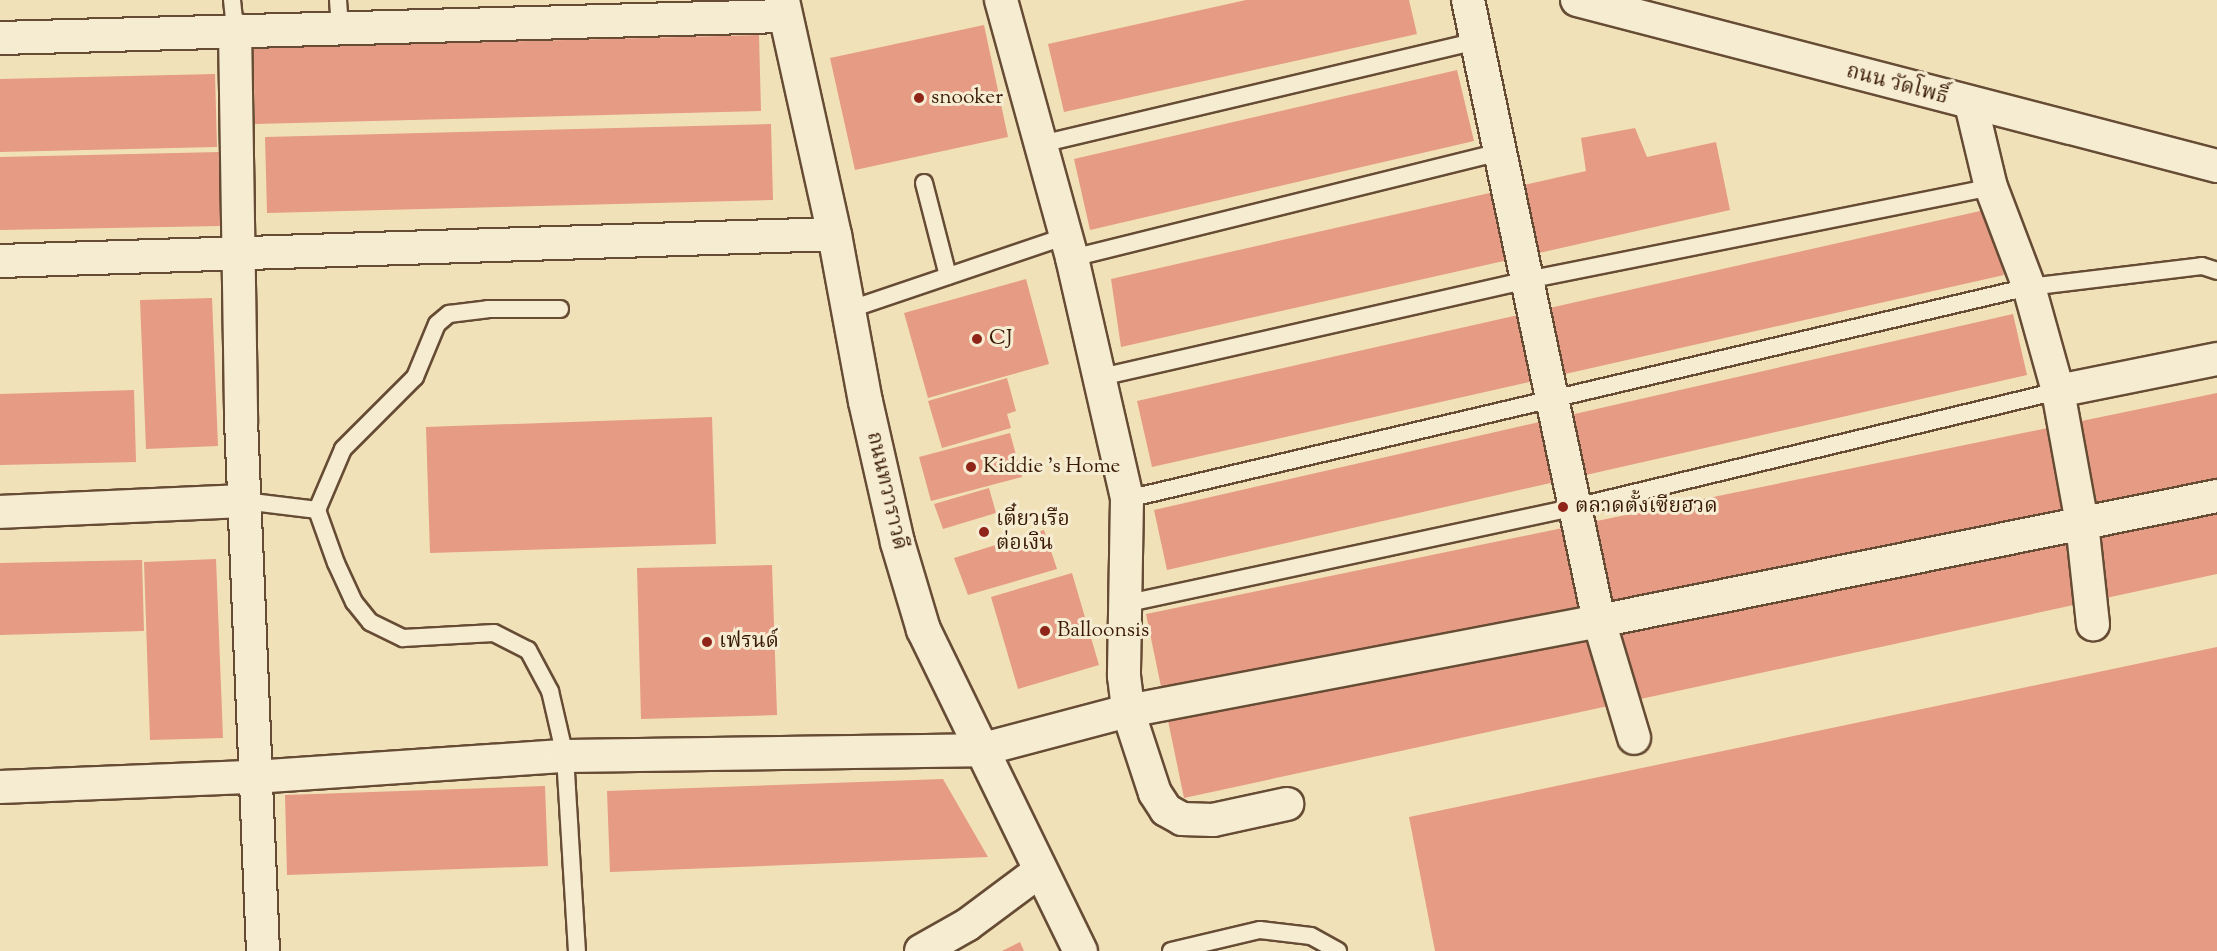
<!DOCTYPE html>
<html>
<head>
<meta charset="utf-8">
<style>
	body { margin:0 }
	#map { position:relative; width:2217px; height:951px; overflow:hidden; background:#f1e1b9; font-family:"Sorts Mill Goudy","Noto Serif Thai",serif }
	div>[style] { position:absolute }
	.building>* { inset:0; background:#e59b84 }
	.roads { filter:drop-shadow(2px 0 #664c34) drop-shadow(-2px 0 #664c34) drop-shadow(0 2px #664c34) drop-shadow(0 -2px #664c34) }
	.service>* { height:16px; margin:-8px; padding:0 8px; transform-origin:8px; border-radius:8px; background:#f6ecd2 }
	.minor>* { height:32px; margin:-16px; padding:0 16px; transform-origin:16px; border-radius:16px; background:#f6ecd2 }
	.tertiary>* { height:33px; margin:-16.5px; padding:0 16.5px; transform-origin:16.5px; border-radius:16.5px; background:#f6ecd2 }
	.dots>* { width:16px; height:16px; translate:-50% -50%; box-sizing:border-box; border:3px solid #f6ecd2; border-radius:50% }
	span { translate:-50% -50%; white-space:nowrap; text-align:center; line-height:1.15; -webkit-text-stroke:6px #f6ecd2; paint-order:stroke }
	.street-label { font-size:21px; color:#381a07 }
	.poi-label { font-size:21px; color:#381a07 }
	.left { translate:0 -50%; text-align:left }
</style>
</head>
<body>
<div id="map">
	<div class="building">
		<i style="clip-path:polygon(1246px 0,1409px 0,1417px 34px,1064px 112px,1048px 44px)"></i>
		<i style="clip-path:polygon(984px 25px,1008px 137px,855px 170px,830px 58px)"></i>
		<i style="clip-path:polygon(759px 35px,761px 111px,255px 124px,253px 48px)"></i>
		<i style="clip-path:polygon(1457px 70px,1474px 141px,1090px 230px,1074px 159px)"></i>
		<i style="clip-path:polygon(215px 74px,217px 147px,0 152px,0 79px)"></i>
		<i style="clip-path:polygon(771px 124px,773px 200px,267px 213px,265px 137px)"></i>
		<i style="clip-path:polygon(1635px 128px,1647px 157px,1716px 142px,1730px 210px,1121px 347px,1111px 279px,1586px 171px,1581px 138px)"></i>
		<i style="clip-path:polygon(220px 152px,221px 226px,0 230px,0 157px)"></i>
		<i style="clip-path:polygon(1989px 209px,2004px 275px,1152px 467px,1137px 401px)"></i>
		<i style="clip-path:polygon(1026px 279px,1049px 364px,928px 398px,904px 313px)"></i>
		<i style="clip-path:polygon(212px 298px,218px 446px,146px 449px,140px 300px)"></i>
		<i style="clip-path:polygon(2013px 314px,2027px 375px,1167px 570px,1154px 510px)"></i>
		<i style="clip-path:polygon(1007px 378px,1016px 411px,1007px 414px,1011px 428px,942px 448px,928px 401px)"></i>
		<i style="clip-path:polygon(134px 390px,136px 462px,0 465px,0 394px)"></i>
		<i style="clip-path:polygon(2217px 393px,2217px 574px,1184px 798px,1146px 614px)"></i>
		<i style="clip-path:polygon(712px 417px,716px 544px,430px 553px,426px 427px)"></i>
		<i style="clip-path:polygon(1010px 433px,1022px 477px,931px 501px,919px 457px)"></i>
		<i style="clip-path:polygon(989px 488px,996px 513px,943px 529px,934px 504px)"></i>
		<i style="clip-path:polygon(1044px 530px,1057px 569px,968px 595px,954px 558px)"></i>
		<i style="clip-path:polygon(216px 559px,223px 738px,150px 740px,144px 562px)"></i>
		<i style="clip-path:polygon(142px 560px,144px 631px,0 635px,0 563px)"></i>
		<i style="clip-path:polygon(772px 565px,777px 715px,641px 719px,637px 568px)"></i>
		<i style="clip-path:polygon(1072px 573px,1099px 665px,1018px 689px,991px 597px)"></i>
		<i style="clip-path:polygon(2217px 647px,2217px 951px,1435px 951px,1409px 817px)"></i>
		<i style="clip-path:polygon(943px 779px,988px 857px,610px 872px,607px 791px)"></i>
		<i style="clip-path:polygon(545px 786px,548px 866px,287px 875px,285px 795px)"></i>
		<i style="clip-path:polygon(1020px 942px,1024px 951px,1002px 951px)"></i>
	</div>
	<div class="roads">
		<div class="service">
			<i style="left:232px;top:0;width:29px;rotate:84deg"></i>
			<i style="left:338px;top:0;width:28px;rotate:86deg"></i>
			<i style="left:1041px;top:144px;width:447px;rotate:-13.3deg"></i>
			<i style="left:924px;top:183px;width:96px;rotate:75.5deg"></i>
			<i style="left:1072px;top:258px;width:440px;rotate:-13.9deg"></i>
			<i style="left:848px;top:310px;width:230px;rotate:-18.7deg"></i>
			<i style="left:1101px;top:377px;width:437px;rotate:-12.8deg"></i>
			<i style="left:1527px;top:280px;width:473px;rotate:-11.3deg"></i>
			<i style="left:1127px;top:499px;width:927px;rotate:-13.23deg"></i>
			<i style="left:2029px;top:287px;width:174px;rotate:-6.9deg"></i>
			<i style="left:2202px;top:266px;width:16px;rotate:18deg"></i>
			<i style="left:244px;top:501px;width:74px;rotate:7deg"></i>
			<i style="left:317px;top:510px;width:56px;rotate:70.3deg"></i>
			<i style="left:336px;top:563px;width:43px;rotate:65.2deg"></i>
			<i style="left:354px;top:602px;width:26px;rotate:51deg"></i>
			<i style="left:370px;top:622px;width:37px;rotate:26deg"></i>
			<i style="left:403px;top:638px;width:91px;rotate:-3.1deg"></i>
			<i style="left:494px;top:633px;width:38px;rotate:27deg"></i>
			<i style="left:528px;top:650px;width:47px;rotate:61.8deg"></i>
			<i style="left:550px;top:691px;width:67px;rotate:77deg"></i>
			<i style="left:565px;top:756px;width:195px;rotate:86.5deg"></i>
			<i style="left:317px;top:510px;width:66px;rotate:-66.9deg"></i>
			<i style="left:343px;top:449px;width:102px;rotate:-45deg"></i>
			<i style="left:415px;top:377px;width:57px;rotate:-67.5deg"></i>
			<i style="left:437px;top:324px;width:16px;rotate:-40deg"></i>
			<i style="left:449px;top:314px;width:39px;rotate:-7deg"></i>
			<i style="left:488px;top:309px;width:72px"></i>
			<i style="left:1124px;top:604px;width:461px;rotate:-12.1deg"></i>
			<i style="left:1575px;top:507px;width:497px;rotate:-13.5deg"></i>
			<i style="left:1171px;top:951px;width:91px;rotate:-13.3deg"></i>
			<i style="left:1260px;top:930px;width:51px;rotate:6.7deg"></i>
			<i style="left:1311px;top:936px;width:31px;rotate:29deg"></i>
		</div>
		<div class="minor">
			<i style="left:1001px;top:0;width:268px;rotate:74.6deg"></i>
			<i style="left:1072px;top:258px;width:247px;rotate:77.1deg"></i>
			<i style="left:1127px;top:499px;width:177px;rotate:91deg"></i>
			<i style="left:1124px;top:676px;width:35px;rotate:83deg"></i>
			<i style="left:1128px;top:711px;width:86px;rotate:71.8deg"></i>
			<i style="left:1155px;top:793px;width:20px;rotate:57deg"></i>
			<i style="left:1166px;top:810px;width:18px;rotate:29deg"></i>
			<i style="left:1182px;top:819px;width:31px;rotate:2deg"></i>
			<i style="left:1213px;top:820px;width:76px;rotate:-12.2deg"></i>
			<i style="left:1468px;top:0;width:635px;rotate:78.09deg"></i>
			<i style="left:1599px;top:621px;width:122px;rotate:73.3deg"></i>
			<i style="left:1577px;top:0;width:661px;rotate:14.54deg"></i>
			<i style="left:235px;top:29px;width:391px;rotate:89.1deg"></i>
			<i style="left:241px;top:420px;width:531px;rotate:87.63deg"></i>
			<i style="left:0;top:38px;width:785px;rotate:-1.61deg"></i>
			<i style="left:1971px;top:104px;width:85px;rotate:76.5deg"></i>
			<i style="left:1991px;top:187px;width:107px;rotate:69.2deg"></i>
			<i style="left:2029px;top:287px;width:108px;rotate:74.4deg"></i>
			<i style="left:2058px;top:391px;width:134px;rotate:79.7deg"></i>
			<i style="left:2082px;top:523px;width:102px;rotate:83.8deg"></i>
			<i style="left:0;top:261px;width:834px;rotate:-1.85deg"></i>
			<i style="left:2058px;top:391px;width:162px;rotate:-11.4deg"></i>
			<i style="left:0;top:512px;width:244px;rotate:-2.6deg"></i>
			<i style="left:0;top:787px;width:254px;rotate:-2.3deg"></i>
			<i style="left:254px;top:777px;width:312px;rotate:-3.9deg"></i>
			<i style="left:565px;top:756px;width:415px;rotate:-0.8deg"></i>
			<i style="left:980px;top:750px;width:153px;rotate:-14.8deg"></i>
			<i style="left:1128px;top:711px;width:480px;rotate:-10.8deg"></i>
			<i style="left:1599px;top:621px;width:631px;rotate:-11.43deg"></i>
			<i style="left:921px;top:951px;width:53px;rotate:-29.5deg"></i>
			<i style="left:967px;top:925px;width:89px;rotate:-36.7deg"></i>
		</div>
		<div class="tertiary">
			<i style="left:782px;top:0;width:240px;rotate:77.5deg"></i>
			<i style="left:834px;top:234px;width:170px;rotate:79.5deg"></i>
			<i style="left:865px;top:401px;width:145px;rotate:77.2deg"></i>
			<i style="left:897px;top:542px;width:91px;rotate:73.4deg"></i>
			<i style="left:923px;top:629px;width:358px;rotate:64deg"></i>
		</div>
	</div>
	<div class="dots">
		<i style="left:919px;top:98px;background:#8f2418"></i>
		<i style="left:977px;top:339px;background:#8f2418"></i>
		<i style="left:971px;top:467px;background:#8f2418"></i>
		<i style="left:1563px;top:507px;background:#8f2418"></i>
		<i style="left:984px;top:532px;background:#8f2418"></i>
		<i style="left:1045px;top:631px;background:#8f2418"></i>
		<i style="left:707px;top:642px;background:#8f2418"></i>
	</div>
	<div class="street-label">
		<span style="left:1897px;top:85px;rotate:15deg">ถนน วัดโพธิ์</span>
		<span style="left:886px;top:491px;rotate:77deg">ถนนทวาราวดี</span>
	</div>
	<div class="poi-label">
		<span class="left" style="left:931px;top:98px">snooker</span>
		<span class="left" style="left:989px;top:339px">CJ</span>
		<span class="left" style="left:983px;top:467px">Kiddie 's Home</span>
		<span class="left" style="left:1575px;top:507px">ตลาดตั้งเซียฮวด</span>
		<span class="left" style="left:996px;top:532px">เตี๋ยวเรือ<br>ต่อเงิน</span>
		<span class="left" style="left:1057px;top:631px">Balloonsis</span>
		<span class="left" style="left:719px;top:642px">เฟรนด์</span>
	</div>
</div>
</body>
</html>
